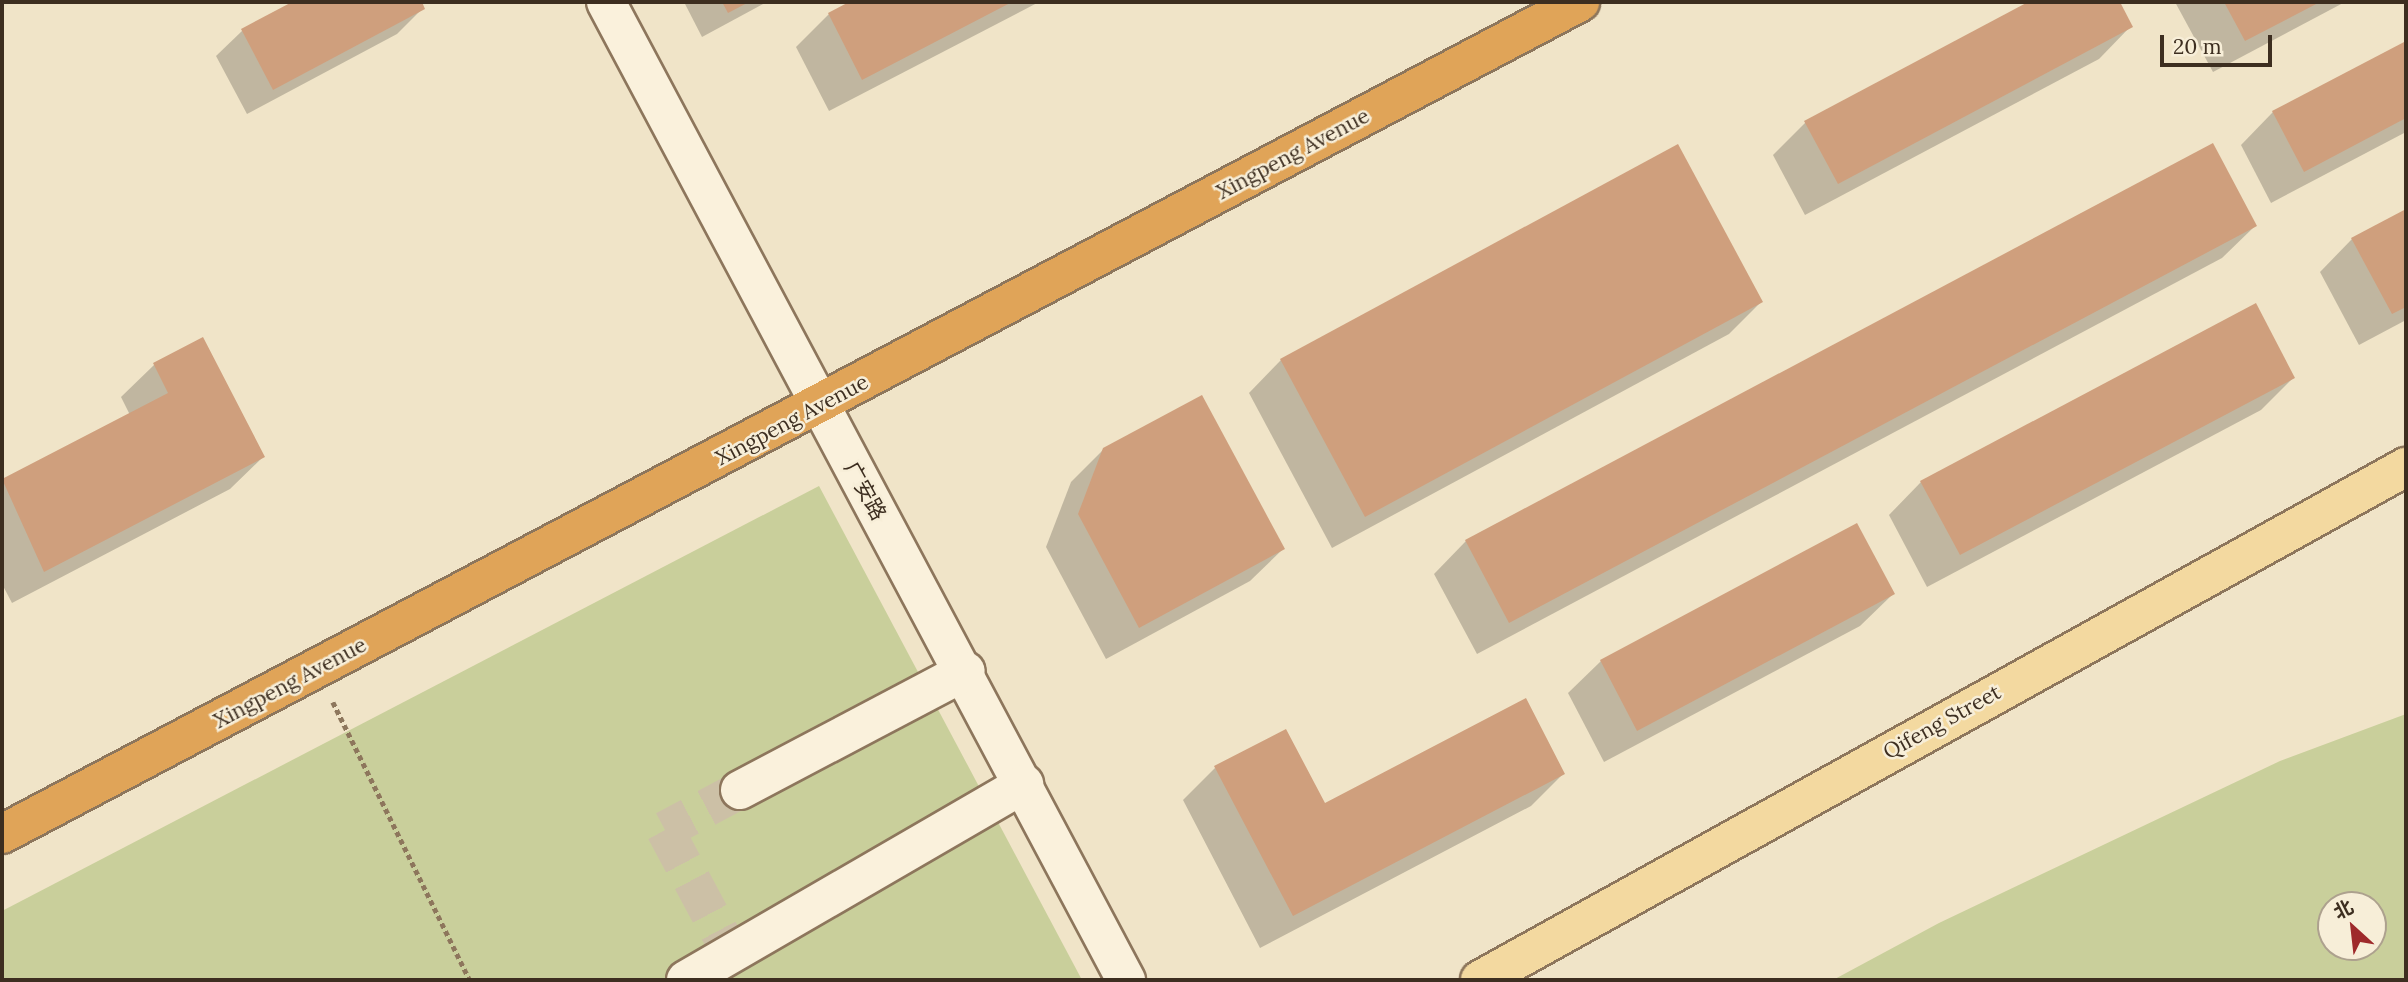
<!DOCTYPE html>
<html>
<head>
<meta charset="utf-8">
<style>
	body { margin:0 }
	#map { position:relative; width:2408px; height:982px; overflow:hidden; background:#f0e4c8; font-family:Lora,"Noto Sans SC",serif }
	div>[style] { position:absolute }
	.green>* { inset:0; background:#c9cf9b }
	.shadow>* { inset:0; background:#0003 }
	.building>* { inset:0; background:#cf9f7d }
	.minor-tunnel>* { height:38px; margin-top:-19px; transform-origin:0; background:repeating-linear-gradient(90deg,#ccc0a6 0 38px,transparent 0 57px) }
	.path>* { height:4.5px; margin-top:-2.25px; transform-origin:0; background:repeating-linear-gradient(90deg,#8d765c 0 5px,transparent 0 8.5px) }
	.roads { filter:drop-shadow(2px 0 #8d765c) drop-shadow(-2px 0 #8d765c) drop-shadow(0 2px #8d765c) drop-shadow(0 -2px #8d765c) }
	.minor>* { height:38px; margin:-19px; padding:0 19px; transform-origin:19px; border-radius:19px; background:#faf1dc }
	.major>* { height:38px; margin:-19px; padding:0 19px; transform-origin:19px; border-radius:19px; background:#f3d9a0 }
	.highway>* { height:38px; margin:-19px; padding:0 19px; transform-origin:19px; border-radius:19px; background:#e0a458 }
	span { translate:-50% -50%; white-space:nowrap; text-align:center; line-height:1.15; -webkit-text-stroke:5px #f7eed8; paint-order:stroke }
	.street-label { font-size:21px; color:#3d2e20 }
	.frame { position:absolute; inset:0; border:4px solid #3d2e20; pointer-events:none }
	.north { position:absolute; left:2317px; top:891px; width:70px; height:70px; box-sizing:border-box; background:#f7eed8; border:2px solid #ada18e; border-radius:50%; rotate:333deg; font-size:19px; font-weight:700; line-height:28px; text-align:center; color:#3d2e20 }
	.north::after { content:''; display:block; margin:auto; width:24px; height:32px; background:#9e2a2b; clip-path:polygon(50% 0,100% 100%,50% 72%,0 100%) }
	.scale { position:absolute; left:2160px; top:35px; width:112px; height:32px; box-sizing:border-box; border:4px solid #3d2e20; border-top:0; padding-left:9px; font-size:21px; line-height:24px; white-space:nowrap; color:#3d2e20; -webkit-text-stroke:5px #f7eed8; paint-order:stroke }
</style>
</head>
<body>
<div id="map">
	<div class="green">
		<i style="clip-path:polygon(819px 486px,1082px 980px,2px 980px,2px 911px)"></i>
		<i style="clip-path:polygon(evenodd,2406px 714px,2406px 980px,1833px 980px,1939px 923px,2280px 761px,2406px 714px,2331px 905px,2373px 905px,2373px 947px,2331px 947px,2331px 905px)"></i>
	</div>
	<div class="shadow">
		<i style="clip-path:polygon(296px 2px,420px 2px,423px 8px,397px 34px,247px 114px,216px 56px,242px 31px)"></i>
		<i style="clip-path:polygon(684px 2px,767px 2px,702px 37px)"></i>
		<i style="clip-path:polygon(853px 2px,1039px 2px,829px 111px,796px 47px,829px 14px)"></i>
		<i style="clip-path:polygon(2031px 2px,2118px 2px,2131px 26px,2099px 59px,1805px 215px,1773px 155px,1805px 123px)"></i>
		<i style="clip-path:polygon(2175px 2px,2345px 2px,2213px 72px)"></i>
		<i style="clip-path:polygon(2406px 43px,2406px 132px,2271px 203px,2241px 145px,2273px 112px)"></i>
		<i style="clip-path:polygon(2406px 211px,2406px 320px,2359px 345px,2320px 272px,2352px 239px)"></i>
		<i style="clip-path:polygon(2255px 226px,2222px 258px,1477px 654px,1434px 574px,1466px 541px)"></i>
		<i style="clip-path:polygon(1761px 302px,1729px 334px,1332px 548px,1249px 393px,1281px 360px)"></i>
		<i style="clip-path:polygon(202px 339px,263px 457px,230px 489px,12px 603px,2px 584px,2px 481px,130px 415px,121px 397px,154px 365px)"></i>
		<i style="clip-path:polygon(2293px 378px,2261px 410px,1927px 587px,1889px 515px,1921px 482px)"></i>
		<i style="clip-path:polygon(1104px 449px,1283px 549px,1250px 581px,1106px 659px,1046px 547px,1071px 482px)"></i>
		<i style="clip-path:polygon(1893px 594px,1860px 626px,1604px 762px,1568px 693px,1601px 661px)"></i>
		<i style="clip-path:polygon(1215px 768px,1324px 805px,1563px 774px,1531px 806px,1260px 948px,1183px 800px)"></i>
	</div>
	<div class="building">
		<i style="clip-path:polygon(292px 2px,422px 2px,425px 9px,273px 90px,241px 29px)"></i>
		<i style="clip-path:polygon(722px 2px,749px 2px,728px 13px)"></i>
		<i style="clip-path:polygon(849px 2px,1012px 2px,862px 80px,828px 13px)"></i>
		<i style="clip-path:polygon(2028px 2px,2120px 2px,2133px 27px,1838px 184px,1804px 121px)"></i>
		<i style="clip-path:polygon(2224px 2px,2320px 2px,2245px 41px)"></i>
		<i style="clip-path:polygon(2406px 41px,2406px 118px,2304px 172px,2272px 111px)"></i>
		<i style="clip-path:polygon(2213px 143px,2257px 226px,1509px 623px,1465px 540px)"></i>
		<i style="clip-path:polygon(1678px 144px,1763px 302px,1365px 517px,1280px 359px)"></i>
		<i style="clip-path:polygon(2406px 209px,2406px 307px,2392px 314px,2351px 238px)"></i>
		<i style="clip-path:polygon(2256px 303px,2295px 378px,1960px 555px,1920px 481px)"></i>
		<i style="clip-path:polygon(203px 337px,265px 457px,44px 572px,2px 479px,168px 393px,153px 363px)"></i>
		<i style="clip-path:polygon(1202px 395px,1285px 549px,1139px 628px,1078px 514px,1103px 448px)"></i>
		<i style="clip-path:polygon(1857px 523px,1895px 594px,1637px 731px,1600px 660px)"></i>
		<i style="clip-path:polygon(1526px 698px,1565px 774px,1293px 916px,1214px 766px,1286px 729px,1325px 803px)"></i>
	</div>
	<div class="minor-tunnel">
		<i style="left:740px;top:790px;width:85px;rotate:151.9deg"></i>
		<i style="left:665px;top:830px;width:170px;rotate:61.9deg"></i>
	</div>
	<div class="path">
		<i style="left:333px;top:702px;width:310px;rotate:63.8deg"></i>
	</div>
	<div class="roads">
		<div class="minor">
			<i style="left:606px;top:2px;width:1108px;rotate:62deg"></i>
			<i style="left:740px;top:790px;width:255px;rotate:-27.8deg"></i>
			<i style="left:686px;top:980px;width:391px;rotate:-30.1deg"></i>
		</div>
		<div class="major">
			<i style="left:1480px;top:980px;width:1059px;rotate:-28.99deg"></i>
		</div>
		<div class="highway">
			<i style="left:2px;top:834px;width:1784px;rotate:-27.8deg"></i>
		</div>
	</div>
	<div class="street-label">
		<span style="left:1293px;top:154px;rotate:-28deg">Xingpeng Avenue</span>
		<span style="left:792px;top:420px;rotate:-28deg">Xingpeng Avenue</span>
		<span style="left:865px;top:491px;rotate:61deg">广安路</span>
		<span style="left:290px;top:683px;rotate:-28deg">Xingpeng Avenue</span>
		<span style="left:1942px;top:722px;rotate:-29deg">Qifeng Street</span>
	</div>
	<div class="frame"></div>
	<div class="north">北</div>
	<div class="scale">20 m</div>
</div>
</body>
</html>
